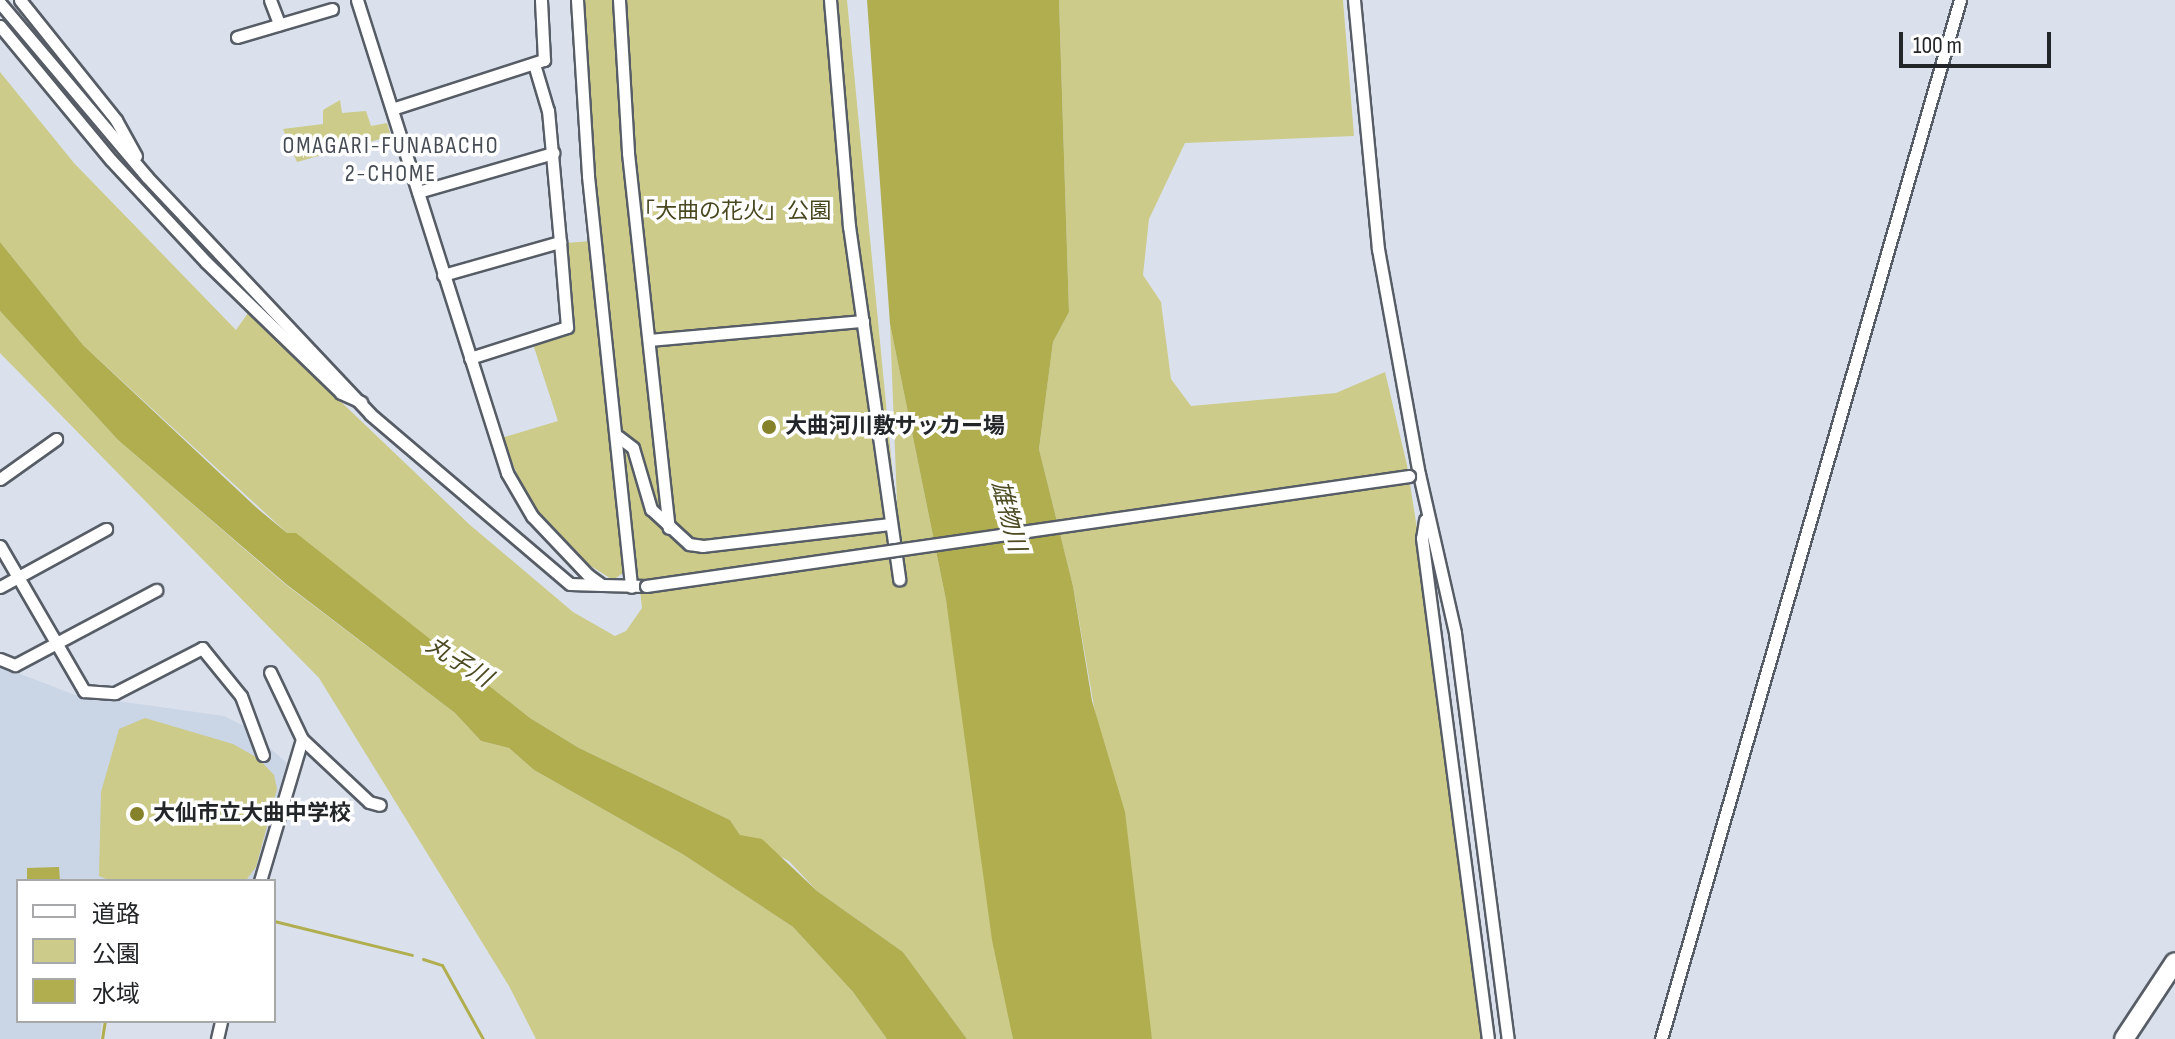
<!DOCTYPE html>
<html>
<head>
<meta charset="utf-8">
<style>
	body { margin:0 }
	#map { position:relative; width:2175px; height:1039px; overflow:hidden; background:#dae1ec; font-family:"Sofia Sans Condensed","Noto Sans JP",sans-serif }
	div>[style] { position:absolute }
	.built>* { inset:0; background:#cad5e6 }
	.green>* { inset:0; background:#cccb8a }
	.water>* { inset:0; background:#b0ae4f }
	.stream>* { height:3px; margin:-1.5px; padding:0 1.5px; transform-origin:1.5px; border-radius:1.5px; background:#b0ae4f }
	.roads { filter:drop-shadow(2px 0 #575d66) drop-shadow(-2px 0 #575d66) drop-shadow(0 2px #575d66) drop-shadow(0 -2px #575d66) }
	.minor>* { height:11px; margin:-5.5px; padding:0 5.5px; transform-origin:5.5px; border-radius:5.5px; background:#fff }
	.trunk>* { height:18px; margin:-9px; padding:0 9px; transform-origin:9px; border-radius:9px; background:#fff }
	.bridges { filter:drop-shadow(2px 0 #575d66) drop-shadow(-2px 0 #575d66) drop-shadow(0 2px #575d66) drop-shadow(0 -2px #575d66) }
	.minor-bridge>* { height:11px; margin:-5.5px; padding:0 5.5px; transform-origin:5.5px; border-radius:5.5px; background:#fff }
	.dots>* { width:22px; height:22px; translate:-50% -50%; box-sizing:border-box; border:4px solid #fff; border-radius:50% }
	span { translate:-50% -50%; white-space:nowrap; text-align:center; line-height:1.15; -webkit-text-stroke:7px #fff; paint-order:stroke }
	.park-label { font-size:22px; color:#48471f }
	.poi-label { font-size:22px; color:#232629; font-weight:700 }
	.left { translate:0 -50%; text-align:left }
	.neighbourhood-label { font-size:24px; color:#464c54; letter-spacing:2px }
	.water-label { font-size:24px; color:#4c4b23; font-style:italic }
	.legend { position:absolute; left:16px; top:879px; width:260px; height:144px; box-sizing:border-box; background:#fff; border:2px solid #a7a8a9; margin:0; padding:10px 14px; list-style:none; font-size:24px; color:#232629 }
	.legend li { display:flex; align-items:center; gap:16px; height:40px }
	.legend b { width:40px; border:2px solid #a7a8a9 }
	.scale { position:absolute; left:1899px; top:32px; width:152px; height:36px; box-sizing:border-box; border:4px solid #232629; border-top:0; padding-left:10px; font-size:24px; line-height:28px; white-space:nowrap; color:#232629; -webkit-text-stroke:6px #fff; paint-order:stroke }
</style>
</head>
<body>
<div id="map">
	<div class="built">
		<i style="clip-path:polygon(0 666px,75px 695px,224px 716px,246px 727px,287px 763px,255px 881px,18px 881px,18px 1021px,102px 1021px,100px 1039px,0 1039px)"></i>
	</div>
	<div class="green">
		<i style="clip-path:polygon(585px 0,847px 0,898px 528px,890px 324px,946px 600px,1013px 1039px,967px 1039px,903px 952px,817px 891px,789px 861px,740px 835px,730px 820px,579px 748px,530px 718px,296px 534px,287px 533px,83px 345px,0 242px,0 72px,74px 163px,236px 330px,248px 313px,470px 525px,573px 612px,615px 636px,626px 631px,642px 608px,598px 221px)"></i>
		<i style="clip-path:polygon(1059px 0,1343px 0,1354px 136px,1185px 143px,1149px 219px,1143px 275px,1161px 302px,1171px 379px,1191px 406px,1336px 393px,1385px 372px,1407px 465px,1448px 726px,1481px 1039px,1152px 1039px,1073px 586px,1039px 449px,1053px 342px,1069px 312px)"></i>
		<i style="clip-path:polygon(340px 100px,342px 113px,366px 111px,371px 126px,387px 123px,391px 136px,297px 162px,283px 129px,323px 124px,323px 110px)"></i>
		<i style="clip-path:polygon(591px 241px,623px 573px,613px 580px,575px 556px,533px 509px,501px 438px,558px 421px,533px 344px,573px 331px,566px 243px)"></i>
		<i style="clip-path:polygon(0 311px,118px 440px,285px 584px,455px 713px,481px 741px,509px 748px,534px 770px,684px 855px,793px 927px,853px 992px,887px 1039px,536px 1039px,509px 986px,319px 678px,0 353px)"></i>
		<i style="clip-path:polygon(145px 718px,233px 744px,258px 758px,274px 775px,277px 789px,256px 867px,247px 879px,111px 881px,99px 876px,101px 792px,119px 729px)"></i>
	</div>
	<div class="water">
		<i style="clip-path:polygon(867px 0,1059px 0,1069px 312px,1053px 342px,1039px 449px,1073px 586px,1092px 701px,1125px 812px,1152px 1039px,1013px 1039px,992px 940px,946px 600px,890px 324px)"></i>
		<i style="clip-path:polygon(0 242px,83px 345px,258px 509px,287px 533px,296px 533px,530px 718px,579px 748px,730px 820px,740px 835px,762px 839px,817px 891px,903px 952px,967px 1039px,887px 1039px,853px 992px,793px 927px,684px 855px,534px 770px,509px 748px,481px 741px,455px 713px,286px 584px,118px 440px,0 311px)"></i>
		<i style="clip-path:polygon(59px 867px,60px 881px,27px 881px,27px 868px)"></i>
	</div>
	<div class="stream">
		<i style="left:274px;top:921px;width:142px;rotate:13.8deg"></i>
		<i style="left:423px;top:959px;width:20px;rotate:18deg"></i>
		<i style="left:442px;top:965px;width:85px;rotate:61deg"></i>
		<i style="left:102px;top:1039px;width:18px;rotate:-81deg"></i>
	</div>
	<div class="roads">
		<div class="minor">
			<i style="left:20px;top:0;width:154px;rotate:51.3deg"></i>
			<i style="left:116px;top:120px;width:41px;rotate:60.9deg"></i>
			<i style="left:270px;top:0;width:26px;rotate:69deg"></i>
			<i style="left:357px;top:0;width:496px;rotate:72.4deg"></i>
			<i style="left:507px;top:473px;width:50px;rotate:59.8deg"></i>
			<i style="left:532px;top:516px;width:81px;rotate:46.5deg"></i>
			<i style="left:588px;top:575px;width:17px;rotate:36deg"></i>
			<i style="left:602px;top:585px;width:44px;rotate:1.3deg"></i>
			<i style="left:577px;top:0;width:176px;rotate:86.4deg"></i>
			<i style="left:588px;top:176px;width:413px;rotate:84deg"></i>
			<i style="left:619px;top:0;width:153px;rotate:86.6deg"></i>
			<i style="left:628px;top:153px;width:377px;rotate:83.8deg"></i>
			<i style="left:830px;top:0;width:227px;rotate:85.2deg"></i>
			<i style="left:849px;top:226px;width:357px;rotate:81.9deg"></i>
			<i style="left:1354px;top:0;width:250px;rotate:84.5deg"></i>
			<i style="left:1378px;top:249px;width:229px;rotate:79.7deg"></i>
			<i style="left:1419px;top:474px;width:163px;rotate:77.2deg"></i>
			<i style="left:1455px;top:633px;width:409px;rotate:82.6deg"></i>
			<i style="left:0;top:3px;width:228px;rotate:49.8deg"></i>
			<i style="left:147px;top:177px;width:325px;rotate:46.7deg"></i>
			<i style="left:370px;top:414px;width:262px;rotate:40.4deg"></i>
			<i style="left:570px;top:584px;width:32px;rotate:2deg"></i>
			<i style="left:0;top:26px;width:174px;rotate:50.4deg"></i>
			<i style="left:111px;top:160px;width:139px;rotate:47deg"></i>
			<i style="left:206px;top:262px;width:188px;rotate:44.1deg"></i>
			<i style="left:341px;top:393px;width:22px;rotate:24deg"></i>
			<i style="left:237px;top:37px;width:99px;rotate:-16.4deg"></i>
			<i style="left:392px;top:109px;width:160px;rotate:-17.9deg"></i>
			<i style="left:544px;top:60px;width:60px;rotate:-92.9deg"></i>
			<i style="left:418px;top:192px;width:141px;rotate:-16.1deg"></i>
			<i style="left:443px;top:275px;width:122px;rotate:-15.8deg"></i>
			<i style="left:560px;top:242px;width:132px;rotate:-95.2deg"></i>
			<i style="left:548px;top:111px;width:49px;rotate:-106.6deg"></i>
			<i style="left:649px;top:340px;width:215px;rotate:-5.1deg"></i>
			<i style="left:470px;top:358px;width:102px;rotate:-17.7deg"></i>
			<i style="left:567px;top:327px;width:85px;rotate:-94.7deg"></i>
			<i style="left:616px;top:435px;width:21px;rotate:37deg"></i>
			<i style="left:633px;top:448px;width:64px;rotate:73.6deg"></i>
			<i style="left:651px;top:509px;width:52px;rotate:42.6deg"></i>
			<i style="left:689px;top:544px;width:14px;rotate:8deg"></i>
			<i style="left:703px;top:546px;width:189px;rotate:-6.7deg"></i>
			<i style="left:0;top:479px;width:69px;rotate:-35.5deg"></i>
			<i style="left:1425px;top:520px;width:18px;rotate:99deg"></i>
			<i style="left:1422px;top:538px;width:505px;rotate:82.5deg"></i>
			<i style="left:0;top:546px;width:168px;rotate:59.9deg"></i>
			<i style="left:84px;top:691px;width:31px;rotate:4deg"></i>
			<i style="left:115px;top:693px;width:98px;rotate:-27.3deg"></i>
			<i style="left:202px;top:648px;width:62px;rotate:50.9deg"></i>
			<i style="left:241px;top:696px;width:63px;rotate:69.6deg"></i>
			<i style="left:0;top:587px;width:121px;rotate:-28.7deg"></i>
			<i style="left:0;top:659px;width:16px;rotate:22deg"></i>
			<i style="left:15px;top:665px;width:160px;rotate:-28deg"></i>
			<i style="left:302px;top:739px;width:92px;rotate:43.2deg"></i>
			<i style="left:369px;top:802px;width:11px;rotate:15deg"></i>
			<i style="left:260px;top:881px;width:148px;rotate:-73.5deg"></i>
			<i style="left:302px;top:739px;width:74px;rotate:-115.5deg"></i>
			<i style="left:217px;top:1039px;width:18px;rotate:-77deg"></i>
			<i style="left:1661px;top:1039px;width:1081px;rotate:-73.95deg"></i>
		</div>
		<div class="trunk">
			<i style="left:2124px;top:1039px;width:92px;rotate:-56.5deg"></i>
		</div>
	</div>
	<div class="bridges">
		<div class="minor-bridge">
			<i style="left:646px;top:586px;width:771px;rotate:-8.2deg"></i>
		</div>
	</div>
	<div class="dots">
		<i style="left:769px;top:427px;background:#85822b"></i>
		<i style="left:137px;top:814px;background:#85822b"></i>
	</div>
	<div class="park-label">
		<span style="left:732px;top:212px">「大曲の花火」公園</span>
	</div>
	<div class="poi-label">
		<span class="left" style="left:785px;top:427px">大曲河川敷サッカー場</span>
		<span class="left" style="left:153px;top:814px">大仙市立大曲中学校</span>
	</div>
	<div class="neighbourhood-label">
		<span style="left:391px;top:160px">OMAGARI-FUNABACHO<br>2-CHOME</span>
	</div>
	<div class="water-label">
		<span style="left:1008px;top:516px;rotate:75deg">雄物川</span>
		<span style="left:459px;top:662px;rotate:32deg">丸子川</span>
	</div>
	<ul class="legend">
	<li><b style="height:10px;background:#fff"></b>道路</li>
	<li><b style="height:22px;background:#cccb8a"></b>公園</li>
	<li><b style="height:22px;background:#b0ae4f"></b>水域</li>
	</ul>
	<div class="scale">100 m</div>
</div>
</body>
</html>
